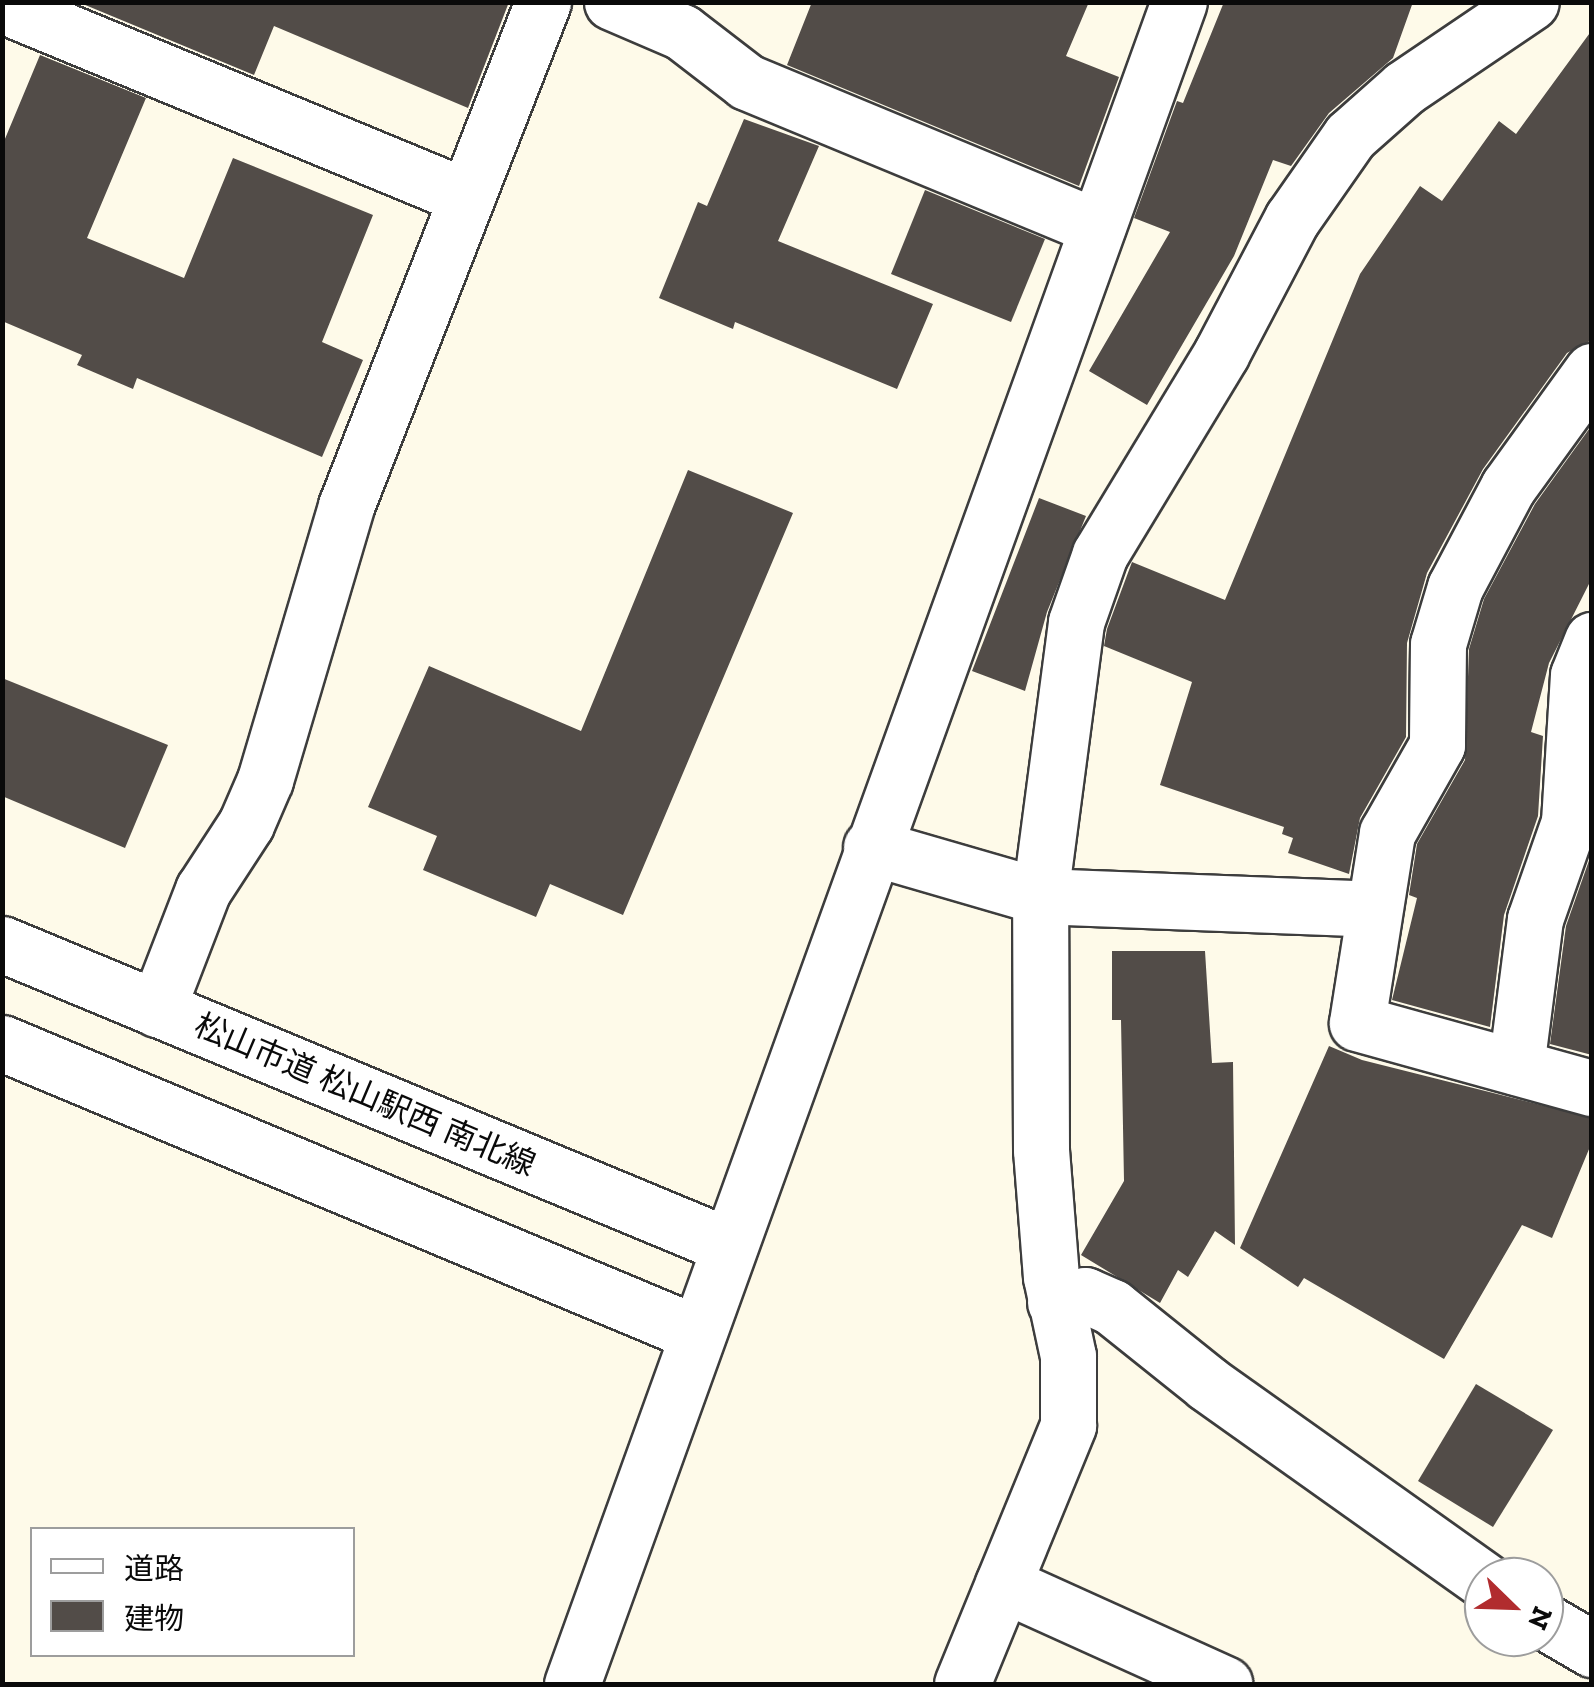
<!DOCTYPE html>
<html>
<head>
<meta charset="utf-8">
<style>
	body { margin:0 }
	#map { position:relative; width:1594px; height:1687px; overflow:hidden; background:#fefae9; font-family:"Zilla Slab","Noto Sans JP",serif }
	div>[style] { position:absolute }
	.building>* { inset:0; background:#524c48 }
	.roads { filter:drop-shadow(2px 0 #3d3d3d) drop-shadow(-2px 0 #3d3d3d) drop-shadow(0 2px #3d3d3d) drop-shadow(0 -2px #3d3d3d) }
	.minor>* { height:55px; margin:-27.5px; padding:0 27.5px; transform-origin:27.5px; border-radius:27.5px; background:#fff }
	span { translate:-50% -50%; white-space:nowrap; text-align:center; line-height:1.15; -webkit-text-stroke:10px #fff; paint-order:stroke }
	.street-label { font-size:32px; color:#0a0a0a }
	.frame { position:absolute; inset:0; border:5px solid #0a0a0a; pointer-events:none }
	.legend { position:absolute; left:30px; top:1527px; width:325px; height:130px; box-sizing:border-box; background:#fff; border:2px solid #9d9d9d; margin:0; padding:12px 18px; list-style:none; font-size:30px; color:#0a0a0a }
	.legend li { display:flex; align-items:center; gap:20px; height:50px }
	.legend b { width:50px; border:2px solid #9d9d9d }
	.north { position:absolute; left:1464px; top:1557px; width:100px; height:100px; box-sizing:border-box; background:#fff; border:2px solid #9d9d9d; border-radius:50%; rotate:113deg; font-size:28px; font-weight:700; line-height:40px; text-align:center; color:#0a0a0a }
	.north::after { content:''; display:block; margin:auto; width:35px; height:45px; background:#b12c2e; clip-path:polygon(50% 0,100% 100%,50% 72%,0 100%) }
</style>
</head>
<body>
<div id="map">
	<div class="building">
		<i style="clip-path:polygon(78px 2px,509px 2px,468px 108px,274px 26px,254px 75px)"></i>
		<i style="clip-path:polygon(812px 2px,1089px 2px,1066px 56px,1119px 77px,1079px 186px,787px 65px)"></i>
		<i style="clip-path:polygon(1224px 2px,1413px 2px,1393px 58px,1329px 113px,1291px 166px,1273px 160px,1234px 256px,1147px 405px,1089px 371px,1170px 232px,1134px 218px,1177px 101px,1183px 103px)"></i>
		<i style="clip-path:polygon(1592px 30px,1592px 340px,1567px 353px,1483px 469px,1427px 573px,1407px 643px,1406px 737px,1360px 818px,1349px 874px,1288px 853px,1293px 838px,1282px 834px,1284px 827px,1160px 785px,1192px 682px,1104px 646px,1107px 629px,1132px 562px,1225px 600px,1360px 274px,1420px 186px,1442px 201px,1499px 121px,1516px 134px)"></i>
		<i style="clip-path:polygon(40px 55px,146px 98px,87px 238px,184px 278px,233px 158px,373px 215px,322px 342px,363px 360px,322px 457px,137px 378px,133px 389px,77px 365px,82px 355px,2px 321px,2px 146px)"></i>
		<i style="clip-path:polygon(744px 119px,819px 146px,778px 241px,933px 304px,897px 389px,735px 322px,733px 329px,659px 298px,698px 202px,707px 206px)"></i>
		<i style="clip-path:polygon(925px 190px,1045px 239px,1011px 322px,891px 274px)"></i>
		<i style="clip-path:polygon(1592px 425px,1592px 578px,1549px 663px,1531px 732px,1543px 736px,1538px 816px,1504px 915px,1490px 1027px,1392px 1000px,1417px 898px,1409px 895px,1417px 844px,1465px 760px,1469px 649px,1484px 599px,1535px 504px)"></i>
		<i style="clip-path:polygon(688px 470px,793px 513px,623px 915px,550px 884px,536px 917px,423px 870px,437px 836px,368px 807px,429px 666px,581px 731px)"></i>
		<i style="clip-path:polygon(1039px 498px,1086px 516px,1047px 612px,1025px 691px,972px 671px)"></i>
		<i style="clip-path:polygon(2px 678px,168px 745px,125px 848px,2px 796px)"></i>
		<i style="clip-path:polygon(1592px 852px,1592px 1055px,1550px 1044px,1566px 926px)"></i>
		<i style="clip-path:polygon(1112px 951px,1205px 951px,1212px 1063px,1233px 1062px,1235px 1245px,1215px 1231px,1188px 1277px,1178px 1270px,1160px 1303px,1081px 1255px,1124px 1181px,1121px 1020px,1112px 1020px)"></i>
		<i style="clip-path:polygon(1329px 1046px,1362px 1060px,1592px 1118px,1592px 1142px,1552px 1238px,1522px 1225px,1444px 1359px,1304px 1278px,1298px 1287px,1240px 1248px)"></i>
		<i style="clip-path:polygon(1476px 1384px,1553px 1430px,1493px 1527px,1418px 1481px)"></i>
	</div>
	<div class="roads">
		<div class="minor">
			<i style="left:612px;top:2px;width:76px;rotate:23.2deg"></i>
			<i style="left:682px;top:32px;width:82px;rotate:37.6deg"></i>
			<i style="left:747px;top:82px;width:379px;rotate:22.5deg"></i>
			<i style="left:2px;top:5px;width:503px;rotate:22.44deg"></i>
			<i style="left:1592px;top:371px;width:143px;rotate:125.9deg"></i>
			<i style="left:1508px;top:487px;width:113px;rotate:117.9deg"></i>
			<i style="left:1455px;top:587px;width:59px;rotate:106.6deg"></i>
			<i style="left:1438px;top:644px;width:101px;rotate:90.6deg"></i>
			<i style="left:1437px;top:745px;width:101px;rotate:119.6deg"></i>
			<i style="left:1387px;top:833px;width:192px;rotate:99deg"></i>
			<i style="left:1357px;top:1023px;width:244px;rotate:15.5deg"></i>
			<i style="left:871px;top:847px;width:176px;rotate:16.2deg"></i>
			<i style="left:1040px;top:896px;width:332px;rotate:2.2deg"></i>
			<i style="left:2px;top:944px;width:785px;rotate:22.55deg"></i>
			<i style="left:157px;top:1009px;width:128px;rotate:-68.9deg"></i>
			<i style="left:203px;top:890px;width:79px;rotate:-56.9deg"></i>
			<i style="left:246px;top:824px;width:48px;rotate:-66.6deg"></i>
			<i style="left:265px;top:780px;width:286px;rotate:-73.5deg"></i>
			<i style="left:346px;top:506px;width:541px;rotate:-68.65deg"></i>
			<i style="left:2px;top:1043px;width:752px;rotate:22.68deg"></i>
			<i style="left:1516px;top:1067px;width:149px;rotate:-82.7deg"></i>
			<i style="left:1535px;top:919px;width:103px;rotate:-70.7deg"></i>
			<i style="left:1569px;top:822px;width:147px;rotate:-86.5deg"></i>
			<i style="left:1578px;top:675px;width:38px;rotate:-68deg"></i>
			<i style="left:1055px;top:1302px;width:31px;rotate:-13deg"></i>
			<i style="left:1085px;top:1295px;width:30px;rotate:24deg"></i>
			<i style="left:1112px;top:1307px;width:123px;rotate:38.7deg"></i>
			<i style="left:1208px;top:1384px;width:339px;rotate:35.4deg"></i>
			<i style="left:1003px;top:1584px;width:243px;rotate:24.3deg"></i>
			<i style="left:1544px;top:1621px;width:56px;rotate:30.3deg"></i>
			<i style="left:572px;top:1684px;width:1788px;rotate:-70.16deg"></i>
			<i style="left:962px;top:1684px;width:280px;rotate:-67.7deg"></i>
			<i style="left:1068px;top:1425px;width:69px;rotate:-90deg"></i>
			<i style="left:1068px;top:1356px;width:81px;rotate:-102.1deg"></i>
			<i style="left:1051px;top:1277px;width:127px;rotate:-94.5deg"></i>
			<i style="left:1041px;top:1150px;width:254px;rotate:-90.2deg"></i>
			<i style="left:1040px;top:896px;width:276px;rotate:-82.5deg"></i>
			<i style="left:1076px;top:622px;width:72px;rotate:-70.6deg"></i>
			<i style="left:1100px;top:554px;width:234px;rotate:-58.8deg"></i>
			<i style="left:1221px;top:354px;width:153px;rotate:-62.3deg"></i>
			<i style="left:1292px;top:219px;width:101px;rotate:-55.1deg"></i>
			<i style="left:1350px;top:136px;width:72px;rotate:-41.6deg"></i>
			<i style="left:1404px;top:88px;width:153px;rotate:-34.1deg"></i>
		</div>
	</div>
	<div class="street-label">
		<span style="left:365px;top:1095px;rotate:23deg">松山市道 松山駅西 南北線</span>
	</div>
	<div class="frame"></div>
	<ul class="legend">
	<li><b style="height:12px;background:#fff"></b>道路</li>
	<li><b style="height:28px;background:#524c48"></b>建物</li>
	</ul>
	<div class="north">N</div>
</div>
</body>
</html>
